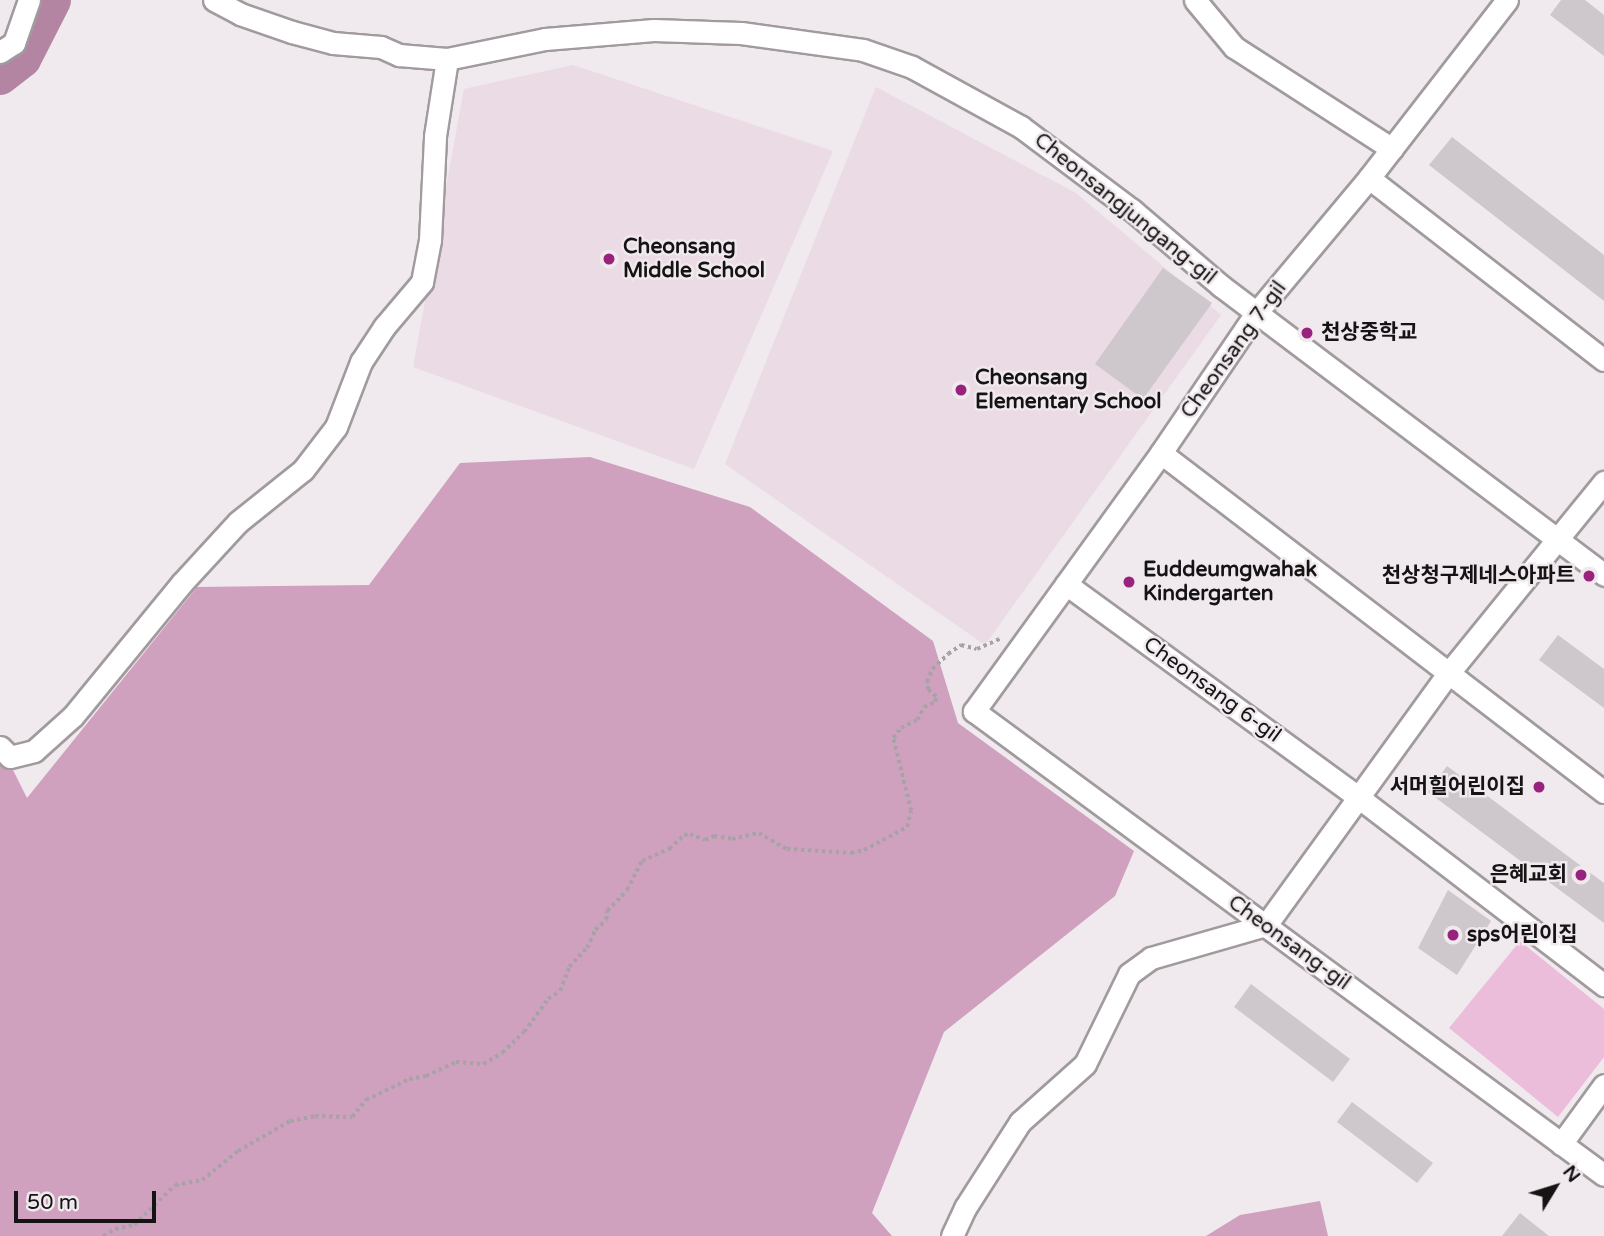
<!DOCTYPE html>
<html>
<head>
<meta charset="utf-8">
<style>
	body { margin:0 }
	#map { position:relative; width:1604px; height:1236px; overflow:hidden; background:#f0e9ed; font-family:"Varela Round","Noto Sans KR",sans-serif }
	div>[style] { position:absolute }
	.built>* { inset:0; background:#eadbe4 }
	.green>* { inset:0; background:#ebbdda }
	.forest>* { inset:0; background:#d0a0bf }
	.river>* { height:35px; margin:-17.5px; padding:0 17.5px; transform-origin:17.5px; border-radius:17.5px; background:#b485a3 }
	.building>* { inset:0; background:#cec7cb }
	.path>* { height:3.5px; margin-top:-1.75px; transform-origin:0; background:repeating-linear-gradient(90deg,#a7a2a5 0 3.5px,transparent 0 7px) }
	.roads { filter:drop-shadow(2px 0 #a19a9e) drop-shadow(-2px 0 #a19a9e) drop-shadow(0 2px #a19a9e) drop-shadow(0 -2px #a19a9e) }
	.minor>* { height:21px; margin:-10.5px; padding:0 10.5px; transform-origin:10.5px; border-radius:10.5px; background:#fff }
	.dots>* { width:19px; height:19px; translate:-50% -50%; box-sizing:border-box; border:4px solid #f0e9ed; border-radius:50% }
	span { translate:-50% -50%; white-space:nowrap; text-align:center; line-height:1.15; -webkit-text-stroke:5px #f0e9ed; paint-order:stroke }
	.street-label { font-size:21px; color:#151314 }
	.poi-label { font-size:21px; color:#151314; font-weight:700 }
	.left { translate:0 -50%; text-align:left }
	.right { translate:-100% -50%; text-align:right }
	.north { position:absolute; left:1520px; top:1152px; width:70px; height:70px; -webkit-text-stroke:5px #f0e9ed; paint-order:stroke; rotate:52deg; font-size:19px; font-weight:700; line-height:28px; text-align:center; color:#151314 }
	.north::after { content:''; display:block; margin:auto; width:24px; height:32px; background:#151314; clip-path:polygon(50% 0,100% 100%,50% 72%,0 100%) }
	.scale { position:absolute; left:14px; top:1191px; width:142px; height:32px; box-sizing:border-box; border:4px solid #151314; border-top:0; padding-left:9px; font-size:21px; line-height:24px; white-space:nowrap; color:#151314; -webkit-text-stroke:5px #f0e9ed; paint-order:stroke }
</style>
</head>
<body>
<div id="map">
	<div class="built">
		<i style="clip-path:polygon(573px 65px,833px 151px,694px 469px,413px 367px,464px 89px)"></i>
		<i style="clip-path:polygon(876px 87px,1076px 193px,1221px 315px,985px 645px,725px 464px)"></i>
	</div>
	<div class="green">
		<i style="clip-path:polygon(1520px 941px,1604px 1009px,1604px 1057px,1558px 1117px,1449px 1028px)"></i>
	</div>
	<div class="forest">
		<i style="clip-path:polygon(590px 457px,750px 507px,933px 641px,958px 723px,1134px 851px,1115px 896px,944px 1032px,872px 1213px,892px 1236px,0 1236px,0 744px,27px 798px,197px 587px,369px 585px,460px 463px)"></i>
		<i style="clip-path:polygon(1320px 1201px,1328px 1236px,1206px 1236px,1240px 1215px)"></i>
	</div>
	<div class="river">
		<i style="left:0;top:77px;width:29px;rotate:-38deg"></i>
		<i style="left:23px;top:59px;width:66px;rotate:-63deg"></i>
	</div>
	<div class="building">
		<i style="clip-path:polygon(1561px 0,1585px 0,1604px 15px,1604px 56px,1550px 15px)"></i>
		<i style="clip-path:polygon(1452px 137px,1604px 255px,1604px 301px,1429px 165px)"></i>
		<i style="clip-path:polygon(1163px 268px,1212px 303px,1143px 399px,1095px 364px)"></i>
		<i style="clip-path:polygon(1558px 635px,1604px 669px,1604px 708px,1539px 660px)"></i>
		<i style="clip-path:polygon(1447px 766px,1604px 883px,1604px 923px,1428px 792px)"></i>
		<i style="clip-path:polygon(1448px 890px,1491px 921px,1457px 975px,1418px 948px)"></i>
		<i style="clip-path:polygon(1251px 984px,1350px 1059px,1333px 1082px,1234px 1007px)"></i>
		<i style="clip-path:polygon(1352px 1102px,1433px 1163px,1417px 1183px,1337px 1122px)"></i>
		<i style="clip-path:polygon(1520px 1213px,1549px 1236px,1502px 1236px)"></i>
	</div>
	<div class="path">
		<i style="left:103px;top:1236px;width:14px;rotate:-30deg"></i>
		<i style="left:115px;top:1229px;width:19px;rotate:-12deg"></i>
		<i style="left:134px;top:1225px;width:57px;rotate:-44.3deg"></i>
		<i style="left:175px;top:1185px;width:27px;rotate:-10deg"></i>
		<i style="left:202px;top:1180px;width:46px;rotate:-38.9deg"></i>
		<i style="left:238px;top:1151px;width:60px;rotate:-30deg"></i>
		<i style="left:290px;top:1121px;width:25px;rotate:-11deg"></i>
		<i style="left:315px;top:1116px;width:37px;rotate:2deg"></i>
		<i style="left:352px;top:1117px;width:22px;rotate:-51deg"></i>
		<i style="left:366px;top:1100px;width:48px;rotate:-26deg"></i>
		<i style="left:409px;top:1079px;width:17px;rotate:-10deg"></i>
		<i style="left:426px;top:1076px;width:33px;rotate:-25deg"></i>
		<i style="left:456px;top:1062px;width:27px;rotate:4deg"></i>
		<i style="left:483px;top:1064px;width:22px;rotate:-30deg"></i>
		<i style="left:502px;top:1053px;width:30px;rotate:-44deg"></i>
		<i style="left:524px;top:1032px;width:41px;rotate:-54deg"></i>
		<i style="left:548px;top:999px;width:14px;rotate:-34deg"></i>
		<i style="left:560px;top:991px;width:26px;rotate:-69deg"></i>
		<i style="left:569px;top:967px;width:26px;rotate:-47deg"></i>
		<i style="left:587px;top:948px;width:20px;rotate:-66deg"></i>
		<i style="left:595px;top:930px;width:15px;rotate:-42deg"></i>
		<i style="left:606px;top:920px;width:9px;rotate:-84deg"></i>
		<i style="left:607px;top:911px;width:29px;rotate:-46deg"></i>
		<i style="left:627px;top:890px;width:33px;rotate:-63deg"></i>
		<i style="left:642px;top:861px;width:30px;rotate:-24deg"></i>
		<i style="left:669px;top:849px;width:21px;rotate:-43deg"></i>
		<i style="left:684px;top:835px;width:6px;rotate:-9deg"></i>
		<i style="left:690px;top:834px;width:16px;rotate:22deg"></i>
		<i style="left:705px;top:840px;width:10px;rotate:-24deg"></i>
		<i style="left:714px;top:836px;width:18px;rotate:9deg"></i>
		<i style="left:732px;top:839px;width:28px;rotate:-13deg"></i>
		<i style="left:759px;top:833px;width:32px;rotate:30deg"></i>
		<i style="left:787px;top:849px;width:64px;rotate:3.6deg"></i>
		<i style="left:851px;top:853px;width:13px;rotate:-13deg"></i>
		<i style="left:864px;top:850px;width:49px;rotate:-28.1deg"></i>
		<i style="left:907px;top:827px;width:16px;rotate:-76deg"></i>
		<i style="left:911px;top:811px;width:75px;rotate:-103.9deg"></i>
		<i style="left:893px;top:738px;width:13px;rotate:-51deg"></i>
		<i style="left:901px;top:728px;width:18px;rotate:-27deg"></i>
		<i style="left:917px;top:720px;width:15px;rotate:-62deg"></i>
		<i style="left:924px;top:707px;width:12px;rotate:-24deg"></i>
		<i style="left:935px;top:702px;width:5px;rotate:-79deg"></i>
		<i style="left:936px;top:697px;width:11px;rotate:-139deg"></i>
		<i style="left:928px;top:690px;width:8px;rotate:-97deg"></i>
		<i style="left:927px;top:682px;width:14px;rotate:-69deg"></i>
		<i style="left:932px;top:669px;width:22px;rotate:-43deg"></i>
		<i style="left:948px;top:654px;width:16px;rotate:-35deg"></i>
		<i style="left:961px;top:645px;width:16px;rotate:14deg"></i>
		<i style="left:977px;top:649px;width:27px;rotate:-24deg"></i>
	</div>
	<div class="roads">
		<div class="minor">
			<i style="left:214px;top:0;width:30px;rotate:28deg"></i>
			<i style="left:240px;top:14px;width:55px;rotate:19.1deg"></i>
			<i style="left:292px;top:32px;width:42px;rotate:15deg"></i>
			<i style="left:333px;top:43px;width:48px;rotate:4.8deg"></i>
			<i style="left:381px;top:47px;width:20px;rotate:24deg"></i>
			<i style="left:399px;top:55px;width:48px;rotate:4.8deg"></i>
			<i style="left:447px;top:59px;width:100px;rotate:-11.5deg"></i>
			<i style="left:545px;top:39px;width:109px;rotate:-4.7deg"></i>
			<i style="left:654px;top:30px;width:87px;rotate:2deg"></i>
			<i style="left:741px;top:33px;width:123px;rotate:7.9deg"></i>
			<i style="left:863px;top:50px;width:52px;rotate:19.1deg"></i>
			<i style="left:912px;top:67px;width:124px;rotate:28.8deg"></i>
			<i style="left:1021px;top:127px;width:139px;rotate:36.8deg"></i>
			<i style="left:1132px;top:210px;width:117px;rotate:40.5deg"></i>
			<i style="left:1221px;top:286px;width:480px;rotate:37deg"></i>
			<i style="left:1195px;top:0;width:61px;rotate:50.3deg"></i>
			<i style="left:1234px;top:47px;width:188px;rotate:32.8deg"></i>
			<i style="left:1507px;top:0;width:225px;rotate:127.8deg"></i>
			<i style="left:1369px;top:178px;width:176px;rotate:129.9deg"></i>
			<i style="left:1256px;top:313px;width:169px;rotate:124.2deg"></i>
			<i style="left:1161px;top:453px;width:319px;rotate:125.9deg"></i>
			<i style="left:974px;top:711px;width:782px;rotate:36.37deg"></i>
			<i style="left:0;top:52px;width:17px;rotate:-33deg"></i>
			<i style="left:14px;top:43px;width:46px;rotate:-70.8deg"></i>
			<i style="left:1369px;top:178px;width:297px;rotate:37.8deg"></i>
			<i style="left:1161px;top:453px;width:558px;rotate:37.42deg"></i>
			<i style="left:1066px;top:584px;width:361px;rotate:36.1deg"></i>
			<i style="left:1358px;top:797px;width:310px;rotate:37.4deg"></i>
			<i style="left:0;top:747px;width:14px;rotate:45deg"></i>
			<i style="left:10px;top:757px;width:25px;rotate:-14deg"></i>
			<i style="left:34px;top:751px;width:52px;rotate:-41.9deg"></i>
			<i style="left:73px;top:716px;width:171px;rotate:-50.7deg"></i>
			<i style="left:181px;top:584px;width:84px;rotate:-47.4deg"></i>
			<i style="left:238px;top:522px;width:83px;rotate:-38.7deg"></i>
			<i style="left:303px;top:470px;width:54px;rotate:-52.5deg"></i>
			<i style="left:336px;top:427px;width:70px;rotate:-69deg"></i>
			<i style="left:361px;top:362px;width:42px;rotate:-56.7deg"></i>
			<i style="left:384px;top:327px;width:59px;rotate:-49.8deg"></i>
			<i style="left:422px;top:282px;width:43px;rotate:-79.2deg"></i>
			<i style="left:430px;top:240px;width:104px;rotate:-87.2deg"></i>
			<i style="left:435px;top:136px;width:78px;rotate:-81.1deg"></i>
			<i style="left:1561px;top:1144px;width:73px;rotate:-53.9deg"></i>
			<i style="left:952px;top:1236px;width:31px;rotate:-65deg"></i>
			<i style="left:965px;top:1208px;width:102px;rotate:-57.4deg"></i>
			<i style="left:1020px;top:1122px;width:87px;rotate:-41.7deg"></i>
			<i style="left:1085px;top:1064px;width:100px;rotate:-63.9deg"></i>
			<i style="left:1129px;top:974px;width:27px;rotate:-36deg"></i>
			<i style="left:1151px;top:958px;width:120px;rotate:-16deg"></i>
			<i style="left:1266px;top:925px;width:309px;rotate:-54.1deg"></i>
			<i style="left:1447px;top:675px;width:249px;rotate:-50.9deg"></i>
		</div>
	</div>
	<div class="dots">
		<i style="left:609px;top:259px;background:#99227c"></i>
		<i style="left:1307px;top:333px;background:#99227c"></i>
		<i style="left:961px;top:390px;background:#99227c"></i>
		<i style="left:1589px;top:576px;background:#99227c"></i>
		<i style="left:1129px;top:582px;background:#99227c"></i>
		<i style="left:1539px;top:787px;background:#99227c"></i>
		<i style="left:1581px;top:875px;background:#99227c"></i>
		<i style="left:1453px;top:935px;background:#99227c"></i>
	</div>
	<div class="street-label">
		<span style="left:1125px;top:209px;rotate:39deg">Cheonsangjungang-gil</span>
		<span style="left:1234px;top:350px;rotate:-54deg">Cheonsang 7-gil</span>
		<span style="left:1212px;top:690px;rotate:36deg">Cheonsang 6-gil</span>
		<span style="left:1289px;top:943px;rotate:36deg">Cheonsang-gil</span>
	</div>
	<div class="poi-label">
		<span class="left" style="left:623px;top:259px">Cheonsang<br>Middle School</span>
		<span class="left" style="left:1321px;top:333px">천상중학교</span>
		<span class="left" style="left:975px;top:390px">Cheonsang<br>Elementary School</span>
		<span class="left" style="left:1143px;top:582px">Euddeumgwahak<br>Kindergarten</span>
		<span class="right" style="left:1575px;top:576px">천상청구제네스아파트</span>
		<span class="right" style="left:1525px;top:787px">서머힐어린이집</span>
		<span class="right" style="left:1567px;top:875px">은혜교회</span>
		<span class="left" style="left:1467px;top:935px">sps어린이집</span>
	</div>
	<div class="north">N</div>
	<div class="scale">50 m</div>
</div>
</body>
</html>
